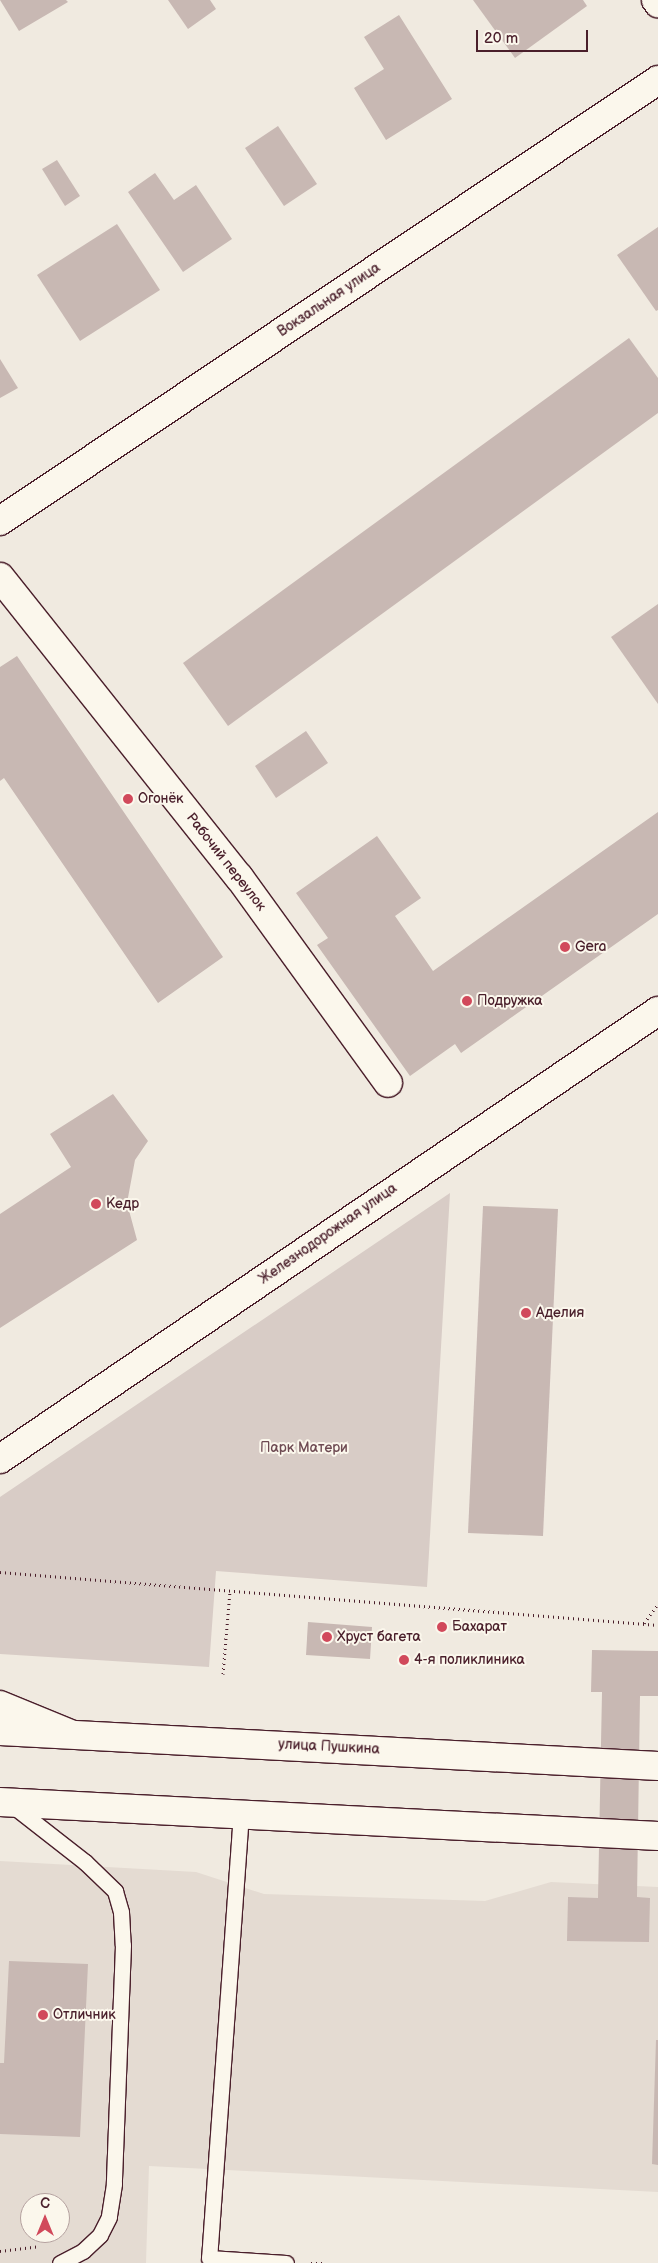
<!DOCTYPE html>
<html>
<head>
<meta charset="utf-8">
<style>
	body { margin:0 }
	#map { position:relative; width:658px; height:2263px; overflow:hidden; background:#f0eae0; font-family:"Balsamiq Sans",sans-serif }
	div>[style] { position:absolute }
	.built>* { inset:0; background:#e4dbd2 }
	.green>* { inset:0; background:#d8ccc6 }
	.building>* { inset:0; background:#c8b8b3 }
	.path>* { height:3px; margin-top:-1.5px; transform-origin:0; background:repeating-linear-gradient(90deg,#4a1f2b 0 1px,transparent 0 5px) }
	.roads { filter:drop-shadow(1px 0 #4a1f2b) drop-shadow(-1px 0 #4a1f2b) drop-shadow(0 1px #4a1f2b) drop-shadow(0 -1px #4a1f2b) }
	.service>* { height:15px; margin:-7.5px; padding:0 7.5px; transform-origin:7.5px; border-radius:7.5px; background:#fbf7ec }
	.minor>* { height:28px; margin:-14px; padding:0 14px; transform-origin:14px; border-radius:14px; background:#fbf7ec }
	.secondary>* { height:28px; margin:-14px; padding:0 14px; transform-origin:14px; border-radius:14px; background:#fbf7ec }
	.primary>* { height:28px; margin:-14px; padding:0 14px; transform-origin:14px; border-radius:14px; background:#fbf7ec }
	.dots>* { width:14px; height:14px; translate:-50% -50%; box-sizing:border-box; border:2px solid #fbf7ec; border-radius:50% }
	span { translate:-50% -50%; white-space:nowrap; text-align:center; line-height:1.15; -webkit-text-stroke:4px #fbf7ec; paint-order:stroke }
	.street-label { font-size:14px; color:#4a1f2b }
	.poi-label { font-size:14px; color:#4a1f2b }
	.left { translate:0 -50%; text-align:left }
	.park-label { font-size:14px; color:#6e4a52 }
	.north { position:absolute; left:20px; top:2193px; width:50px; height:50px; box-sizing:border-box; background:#fbf7ec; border:1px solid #b4a19f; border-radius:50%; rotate:0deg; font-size:14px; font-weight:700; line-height:20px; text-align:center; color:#4a1f2b }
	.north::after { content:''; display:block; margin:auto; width:18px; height:22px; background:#d1495b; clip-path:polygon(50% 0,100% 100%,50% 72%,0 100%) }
	.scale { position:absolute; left:476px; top:30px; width:112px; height:22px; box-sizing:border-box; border:2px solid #4a1f2b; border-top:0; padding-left:6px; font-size:15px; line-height:18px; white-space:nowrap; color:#4a1f2b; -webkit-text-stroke:4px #fbf7ec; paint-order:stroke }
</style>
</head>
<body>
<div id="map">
	<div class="built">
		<i style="clip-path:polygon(evenodd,0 1861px,196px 1872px,264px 1894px,485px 1901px,551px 1882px,658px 1887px,658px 2192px,149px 2166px,146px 2263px,0 2263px,0 1861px,30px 2203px,60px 2203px,60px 2233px,30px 2233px,30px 2203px)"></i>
	</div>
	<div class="green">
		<i style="clip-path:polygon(450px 1193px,427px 1587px,216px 1571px,209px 1667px,0 1654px,0 1497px)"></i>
	</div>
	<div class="building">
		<i style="clip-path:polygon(0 0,66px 0,68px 2px,19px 31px)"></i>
		<i style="clip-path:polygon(168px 0,210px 0,216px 9px,188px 29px)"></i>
		<i style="clip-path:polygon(473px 0,583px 0,587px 6px,515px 58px)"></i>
		<i style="clip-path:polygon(399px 15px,452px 99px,386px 140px,354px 88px,384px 69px,364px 37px)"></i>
		<i style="clip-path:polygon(278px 126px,317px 184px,284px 206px,245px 148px)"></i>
		<i style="clip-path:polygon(57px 160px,80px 196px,65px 206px,42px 169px)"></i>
		<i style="clip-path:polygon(155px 173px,174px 200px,196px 185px,232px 239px,183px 272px,128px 192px)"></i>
		<i style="clip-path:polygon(117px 224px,160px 290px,80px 341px,37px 275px)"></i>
		<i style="clip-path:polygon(658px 227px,658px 310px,656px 311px,617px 255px)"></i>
		<i style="clip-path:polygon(629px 338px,658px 378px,658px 413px,228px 726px,183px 663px)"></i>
		<i style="clip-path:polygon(0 359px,18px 388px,0 398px)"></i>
		<i style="clip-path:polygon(658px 604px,658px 704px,611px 637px)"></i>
		<i style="clip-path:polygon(17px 656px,223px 957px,158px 1003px,4px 778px,0 781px,0 667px)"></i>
		<i style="clip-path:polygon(306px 731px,328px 763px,276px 798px,255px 766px)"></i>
		<i style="clip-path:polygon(658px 812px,658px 914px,461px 1053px,455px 1044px,410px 1076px,317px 945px,328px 938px,296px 893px,377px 836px,421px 898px,395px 916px,433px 971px)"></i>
		<i style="clip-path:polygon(113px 1094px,148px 1141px,135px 1160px,127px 1203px,137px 1240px,0 1328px,0 1214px,71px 1167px,50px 1134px)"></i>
		<i style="clip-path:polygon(483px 1206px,558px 1209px,543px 1536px,468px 1533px)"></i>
		<i style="clip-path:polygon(308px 1622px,372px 1627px,370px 1659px,306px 1655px)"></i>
		<i style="clip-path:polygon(592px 1650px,658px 1651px,658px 1696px,640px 1696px,637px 1897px,650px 1898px,649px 1942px,567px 1941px,568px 1897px,598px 1898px,602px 1692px,591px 1692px)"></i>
		<i style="clip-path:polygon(9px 1961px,88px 1964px,80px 2137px,0 2134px,0 2063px,4px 2063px)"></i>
		<i style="clip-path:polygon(656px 2040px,658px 2040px,658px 2165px,652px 2164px)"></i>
	</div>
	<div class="path">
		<i style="left:0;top:1572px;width:660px;rotate:4.61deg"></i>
		<i style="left:644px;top:1623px;width:24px;rotate:-54deg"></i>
		<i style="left:223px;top:1674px;width:84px;rotate:-85.2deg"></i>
		<i style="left:0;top:2251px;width:39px;rotate:-7deg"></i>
		<i style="left:311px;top:2263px;width:11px"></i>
	</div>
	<div class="roads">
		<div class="service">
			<i style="left:12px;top:1805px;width:93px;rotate:38deg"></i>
			<i style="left:85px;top:1862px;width:42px;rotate:44deg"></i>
			<i style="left:115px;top:1891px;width:22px;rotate:74deg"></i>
			<i style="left:121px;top:1912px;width:33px;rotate:87deg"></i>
			<i style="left:123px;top:1945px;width:239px;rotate:92.2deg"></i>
			<i style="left:114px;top:2184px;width:33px;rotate:99deg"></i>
			<i style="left:109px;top:2217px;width:20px;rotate:117deg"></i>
			<i style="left:100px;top:2235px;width:23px;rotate:137deg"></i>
			<i style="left:83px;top:2251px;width:26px;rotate:152deg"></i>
			<i style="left:241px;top:1813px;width:446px;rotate:94.1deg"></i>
			<i style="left:209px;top:2258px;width:77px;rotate:3.7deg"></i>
		</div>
		<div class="minor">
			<i style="left:656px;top:0;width:4px;rotate:56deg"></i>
			<i style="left:0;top:577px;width:384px;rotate:51.5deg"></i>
			<i style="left:239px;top:877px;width:254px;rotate:54.1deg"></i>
		</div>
		<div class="secondary">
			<i style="left:0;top:521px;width:792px;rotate:-33.83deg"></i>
			<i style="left:0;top:1459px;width:796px;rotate:-34.25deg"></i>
			<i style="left:0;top:1705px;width:74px;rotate:22.4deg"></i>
		</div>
		<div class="primary">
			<i style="left:0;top:1731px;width:659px;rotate:3.04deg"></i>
			<i style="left:0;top:1802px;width:659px;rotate:2.96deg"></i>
		</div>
	</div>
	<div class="dots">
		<i style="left:128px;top:799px;background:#d1495b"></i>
		<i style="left:565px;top:947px;background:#d1495b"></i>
		<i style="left:467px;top:1001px;background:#d1495b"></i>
		<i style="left:96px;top:1204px;background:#d1495b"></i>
		<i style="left:526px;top:1313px;background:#d1495b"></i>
		<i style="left:442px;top:1627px;background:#d1495b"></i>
		<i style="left:327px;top:1637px;background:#d1495b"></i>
		<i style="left:404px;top:1660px;background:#d1495b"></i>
		<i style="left:43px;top:2015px;background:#d1495b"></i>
	</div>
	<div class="street-label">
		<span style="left:329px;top:300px;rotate:-34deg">Вокзальная улица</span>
		<span style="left:226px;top:862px;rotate:52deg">Рабочий переулок</span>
		<span style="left:328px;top:1234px;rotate:-35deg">Железнодорожная улица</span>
		<span style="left:329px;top:1747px;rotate:3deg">улица Пушкина</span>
	</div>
	<div class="poi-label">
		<span class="left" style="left:138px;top:799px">Огонёк</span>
		<span class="left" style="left:575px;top:947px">Gera</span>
		<span class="left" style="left:477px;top:1001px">Подружка</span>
		<span class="left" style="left:106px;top:1204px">Кедр</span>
		<span class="left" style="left:536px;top:1313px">Аделия</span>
		<span class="left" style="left:452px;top:1627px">Бахарат</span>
		<span class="left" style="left:337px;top:1637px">Хруст багета</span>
		<span class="left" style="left:414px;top:1660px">4-я поликлиника</span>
		<span class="left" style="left:53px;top:2015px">Отличник</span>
	</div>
	<div class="park-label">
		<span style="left:304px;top:1448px">Парк Матери</span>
	</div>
	<div class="north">С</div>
	<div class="scale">20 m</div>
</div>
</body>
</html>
